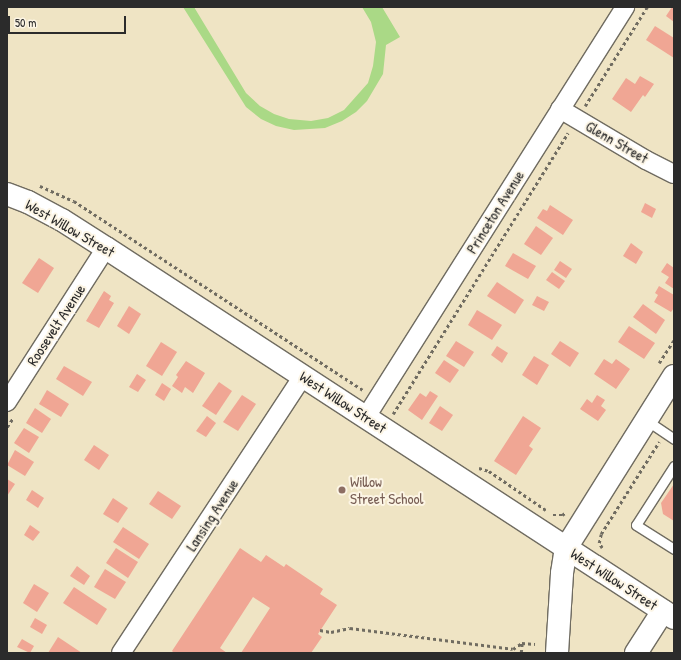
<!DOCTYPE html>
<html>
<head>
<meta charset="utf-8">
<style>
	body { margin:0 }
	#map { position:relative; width:681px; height:660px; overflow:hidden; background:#efe4c4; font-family:"Patrick Hand",sans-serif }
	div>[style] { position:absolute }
	.green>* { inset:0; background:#aad986 }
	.building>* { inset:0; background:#f0a694 }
	.path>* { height:2.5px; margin-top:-1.25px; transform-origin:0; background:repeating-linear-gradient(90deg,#706c61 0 3px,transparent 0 6px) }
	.roads { filter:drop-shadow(1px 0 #706c61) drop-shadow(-1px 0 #706c61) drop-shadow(0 1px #706c61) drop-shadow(0 -1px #706c61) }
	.service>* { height:9px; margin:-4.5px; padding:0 4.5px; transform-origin:4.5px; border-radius:4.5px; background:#fff }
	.minor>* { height:18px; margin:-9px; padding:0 9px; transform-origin:9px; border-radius:9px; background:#fff }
	.tertiary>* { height:22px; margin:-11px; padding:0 11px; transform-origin:11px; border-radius:11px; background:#fff }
	.dots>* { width:11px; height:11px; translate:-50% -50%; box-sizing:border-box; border:2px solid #fcf5e5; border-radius:50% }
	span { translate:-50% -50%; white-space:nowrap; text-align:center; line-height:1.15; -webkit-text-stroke:4px #fcf5e5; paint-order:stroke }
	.street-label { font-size:15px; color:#2b2b2b }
	.education-label { font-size:15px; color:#785e54 }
	.left { translate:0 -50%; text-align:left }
	.frame { position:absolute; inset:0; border:8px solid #2b2b2b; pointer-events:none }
	.scale { position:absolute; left:8px; top:16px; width:118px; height:18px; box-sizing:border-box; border:2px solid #2b2b2b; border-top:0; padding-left:5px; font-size:12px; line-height:14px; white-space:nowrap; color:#2b2b2b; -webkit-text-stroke:3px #fcf5e5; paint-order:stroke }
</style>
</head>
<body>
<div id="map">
	<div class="green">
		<i style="clip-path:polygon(183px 7px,194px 7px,246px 93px,260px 106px,274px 114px,289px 119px,311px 121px,328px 118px,344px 110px,368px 83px,373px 66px,376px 42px,371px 22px,362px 7px,382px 7px,400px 37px,386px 45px,383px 74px,367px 101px,356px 112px,342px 121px,325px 128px,294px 130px,276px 126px,261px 119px,246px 107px)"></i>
	</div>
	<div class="building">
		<i style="clip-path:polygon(672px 7px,674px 7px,674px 22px,666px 16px)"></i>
		<i style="clip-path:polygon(655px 26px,674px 38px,674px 58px,646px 40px)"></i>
		<i style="clip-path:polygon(640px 76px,654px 84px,645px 97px,643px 95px,631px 112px,612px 99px,626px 78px,635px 84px)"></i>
		<i style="clip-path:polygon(645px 203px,656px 209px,652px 218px,641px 212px)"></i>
		<i style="clip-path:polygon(550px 205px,573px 220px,563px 235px,537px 218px,543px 209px,547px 211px)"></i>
		<i style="clip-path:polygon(536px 226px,553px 238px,541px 255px,524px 244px)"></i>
		<i style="clip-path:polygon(631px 243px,643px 252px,636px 264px,623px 256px)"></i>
		<i style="clip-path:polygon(513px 253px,536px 266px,528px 279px,505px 266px)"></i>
		<i style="clip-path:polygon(39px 258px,54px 268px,38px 293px,22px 283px)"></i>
		<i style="clip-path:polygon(560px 261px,572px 269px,566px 278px,554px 270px)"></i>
		<i style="clip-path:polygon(667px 263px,674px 268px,674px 289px,665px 283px,669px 277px,661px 272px)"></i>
		<i style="clip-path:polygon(552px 272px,565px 281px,559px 289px,546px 280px)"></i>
		<i style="clip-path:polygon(497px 282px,524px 300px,515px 314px,487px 296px)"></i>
		<i style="clip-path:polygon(659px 286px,674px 295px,674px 308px,671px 312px,654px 302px,658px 295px,655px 293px)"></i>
		<i style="clip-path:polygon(104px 291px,111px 296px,109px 300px,114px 303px,99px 328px,86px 321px)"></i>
		<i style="clip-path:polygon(537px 296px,549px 302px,544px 311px,532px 305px)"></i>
		<i style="clip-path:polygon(643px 304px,665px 320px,656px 334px,633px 317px)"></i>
		<i style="clip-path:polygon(129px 306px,141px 314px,129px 334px,117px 326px)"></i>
		<i style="clip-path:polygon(477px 310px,502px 325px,492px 340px,468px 325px)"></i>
		<i style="clip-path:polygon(629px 326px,655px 343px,644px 359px,618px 342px)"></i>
		<i style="clip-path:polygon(456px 341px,474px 352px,464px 367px,446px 356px)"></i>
		<i style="clip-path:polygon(560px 341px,579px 353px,570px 367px,551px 354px)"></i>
		<i style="clip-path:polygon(161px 342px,177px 352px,162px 376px,146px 366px)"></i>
		<i style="clip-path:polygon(497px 346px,508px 353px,502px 363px,491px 355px)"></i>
		<i style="clip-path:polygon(534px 356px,549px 365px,537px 385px,522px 375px)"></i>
		<i style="clip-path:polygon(604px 359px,612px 364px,616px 359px,630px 369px,616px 389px,594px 374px)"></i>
		<i style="clip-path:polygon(444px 360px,459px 370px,450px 383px,435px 373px)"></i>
		<i style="clip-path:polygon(186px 361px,205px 373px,193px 393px,185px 387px,182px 393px,172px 386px,178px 377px,176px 375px)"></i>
		<i style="clip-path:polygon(64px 366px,92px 382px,83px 396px,56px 379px)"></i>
		<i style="clip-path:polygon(137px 374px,146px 380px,138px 392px,129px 387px)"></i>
		<i style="clip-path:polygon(219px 382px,232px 391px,216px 415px,202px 406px)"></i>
		<i style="clip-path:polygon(162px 383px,171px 389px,164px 401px,155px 395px)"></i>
		<i style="clip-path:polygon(47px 390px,69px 404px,61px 417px,39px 404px)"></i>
		<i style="clip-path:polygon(430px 391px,438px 396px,422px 420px,408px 410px,420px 393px,426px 397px)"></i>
		<i style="clip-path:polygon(242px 395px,256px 404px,238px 431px,223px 422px)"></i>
		<i style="clip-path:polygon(597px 395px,605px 400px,601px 406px,606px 410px,598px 421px,580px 409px,587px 399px,592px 403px)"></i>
		<i style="clip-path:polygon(440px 406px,453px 415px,442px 431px,429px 423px)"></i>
		<i style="clip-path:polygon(35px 408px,51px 419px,42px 433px,26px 423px)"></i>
		<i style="clip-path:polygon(207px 416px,216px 423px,206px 437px,196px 431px)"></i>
		<i style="clip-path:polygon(523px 416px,541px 428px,529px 446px,533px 449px,516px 475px,494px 461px)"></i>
		<i style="clip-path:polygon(24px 428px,39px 437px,29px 453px,14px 443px)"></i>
		<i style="clip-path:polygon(94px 445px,109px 455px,99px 470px,84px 460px)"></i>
		<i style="clip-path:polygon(15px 450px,34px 462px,25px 476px,7px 465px)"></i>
		<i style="clip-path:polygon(7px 479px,15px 484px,7px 496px)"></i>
		<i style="clip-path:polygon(674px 484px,674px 521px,663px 514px,661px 503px)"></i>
		<i style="clip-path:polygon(32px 490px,44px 498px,38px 508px,26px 500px)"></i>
		<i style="clip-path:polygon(158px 491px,181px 506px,172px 519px,149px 504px)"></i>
		<i style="clip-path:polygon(113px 498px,128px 508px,118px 523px,103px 514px)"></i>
		<i style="clip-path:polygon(30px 525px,40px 532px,33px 541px,24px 535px)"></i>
		<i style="clip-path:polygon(123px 527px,149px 544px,139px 559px,113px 542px)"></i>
		<i style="clip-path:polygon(116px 548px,138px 562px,128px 578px,106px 563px)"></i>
		<i style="clip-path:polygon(240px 548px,261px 562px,266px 555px,284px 567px,286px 564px,323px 589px,320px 594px,337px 605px,318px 634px,322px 637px,311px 653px,241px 653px,270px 608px,253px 597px,220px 648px,227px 653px,174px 653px,172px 651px)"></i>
		<i style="clip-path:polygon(77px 566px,90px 576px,84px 585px,70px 576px)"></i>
		<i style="clip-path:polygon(105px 569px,126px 582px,115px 599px,94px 587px)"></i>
		<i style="clip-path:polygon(34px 584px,49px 593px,37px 612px,23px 603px)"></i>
		<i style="clip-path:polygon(74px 587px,107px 609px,97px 625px,63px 603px)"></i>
		<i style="clip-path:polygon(35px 618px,47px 625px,42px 634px,30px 627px)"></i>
		<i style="clip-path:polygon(58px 637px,82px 653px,48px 653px)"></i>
		<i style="clip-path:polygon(22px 639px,34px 646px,30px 653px,17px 647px)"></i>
	</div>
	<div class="path">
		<i style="left:585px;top:106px;width:117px;rotate:-57.9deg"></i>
		<i style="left:40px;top:186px;width:37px;rotate:24deg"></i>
		<i style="left:74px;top:201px;width:345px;rotate:33.2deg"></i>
		<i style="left:659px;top:363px;width:27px;rotate:-57deg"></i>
		<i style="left:393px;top:414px;width:331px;rotate:-58.1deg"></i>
		<i style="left:7px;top:427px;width:11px;rotate:-56deg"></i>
		<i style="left:479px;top:468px;width:10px;rotate:17deg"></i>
		<i style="left:489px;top:471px;width:69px;rotate:34.4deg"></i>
		<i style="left:553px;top:515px;width:9px"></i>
		<i style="left:562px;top:515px;width:4px;rotate:-34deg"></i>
		<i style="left:602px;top:548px;width:6px;rotate:-121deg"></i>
		<i style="left:599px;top:543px;width:9px;rotate:-77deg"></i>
		<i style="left:601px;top:534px;width:109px;rotate:-57.8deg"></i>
		<i style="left:320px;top:630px;width:11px;rotate:10deg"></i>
		<i style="left:331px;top:632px;width:19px;rotate:-12deg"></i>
		<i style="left:350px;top:628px;width:164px;rotate:7.3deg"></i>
		<i style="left:513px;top:649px;width:11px;rotate:-34deg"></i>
		<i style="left:522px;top:643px;width:13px;rotate:4deg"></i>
		<i style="left:521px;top:653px;width:10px;rotate:-84deg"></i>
	</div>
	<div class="roads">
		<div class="service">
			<i style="left:646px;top:420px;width:34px;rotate:34deg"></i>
			<i style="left:674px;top:466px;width:70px;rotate:122.8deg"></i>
			<i style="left:636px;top:525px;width:45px;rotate:32.3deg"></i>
		</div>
		<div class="minor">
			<i style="left:560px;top:109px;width:100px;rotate:30.7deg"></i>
			<i style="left:646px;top:160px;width:31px;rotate:27deg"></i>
			<i style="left:7px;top:402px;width:183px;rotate:-57.3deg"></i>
			<i style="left:366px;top:417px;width:485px;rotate:-57.7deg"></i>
			<i style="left:121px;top:653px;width:331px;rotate:-56.7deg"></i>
		</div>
		<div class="tertiary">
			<i style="left:7px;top:194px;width:22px;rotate:21deg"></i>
			<i style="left:28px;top:202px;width:38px;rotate:28deg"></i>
			<i style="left:62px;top:220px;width:52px;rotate:32.5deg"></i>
			<i style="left:106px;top:248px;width:678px;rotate:33.08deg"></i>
			<i style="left:557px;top:653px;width:80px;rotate:-86.4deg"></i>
			<i style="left:562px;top:573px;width:25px;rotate:-81deg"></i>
			<i style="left:566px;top:548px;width:203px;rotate:-57.9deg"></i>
			<i style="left:636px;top:653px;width:50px;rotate:-57.3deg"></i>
		</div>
	</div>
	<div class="dots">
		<i style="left:342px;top:490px;background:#8d6e63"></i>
	</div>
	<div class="street-label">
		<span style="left:617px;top:142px;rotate:30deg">Glenn Street</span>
		<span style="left:495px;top:212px;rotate:-58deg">Princeton Avenue</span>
		<span style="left:70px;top:228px;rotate:30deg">West Willow Street</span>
		<span style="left:56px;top:325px;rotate:-57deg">Roosevelt Avenue</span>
		<span style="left:343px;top:402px;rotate:33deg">West Willow Street</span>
		<span style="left:212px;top:515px;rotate:-57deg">Lansing Avenue</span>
		<span style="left:614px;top:579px;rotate:33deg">West Willow Street</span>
	</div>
	<div class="education-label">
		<span class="left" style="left:350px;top:490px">Willow<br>Street School</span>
	</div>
	<div class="frame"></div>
	<div class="scale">50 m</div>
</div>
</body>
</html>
